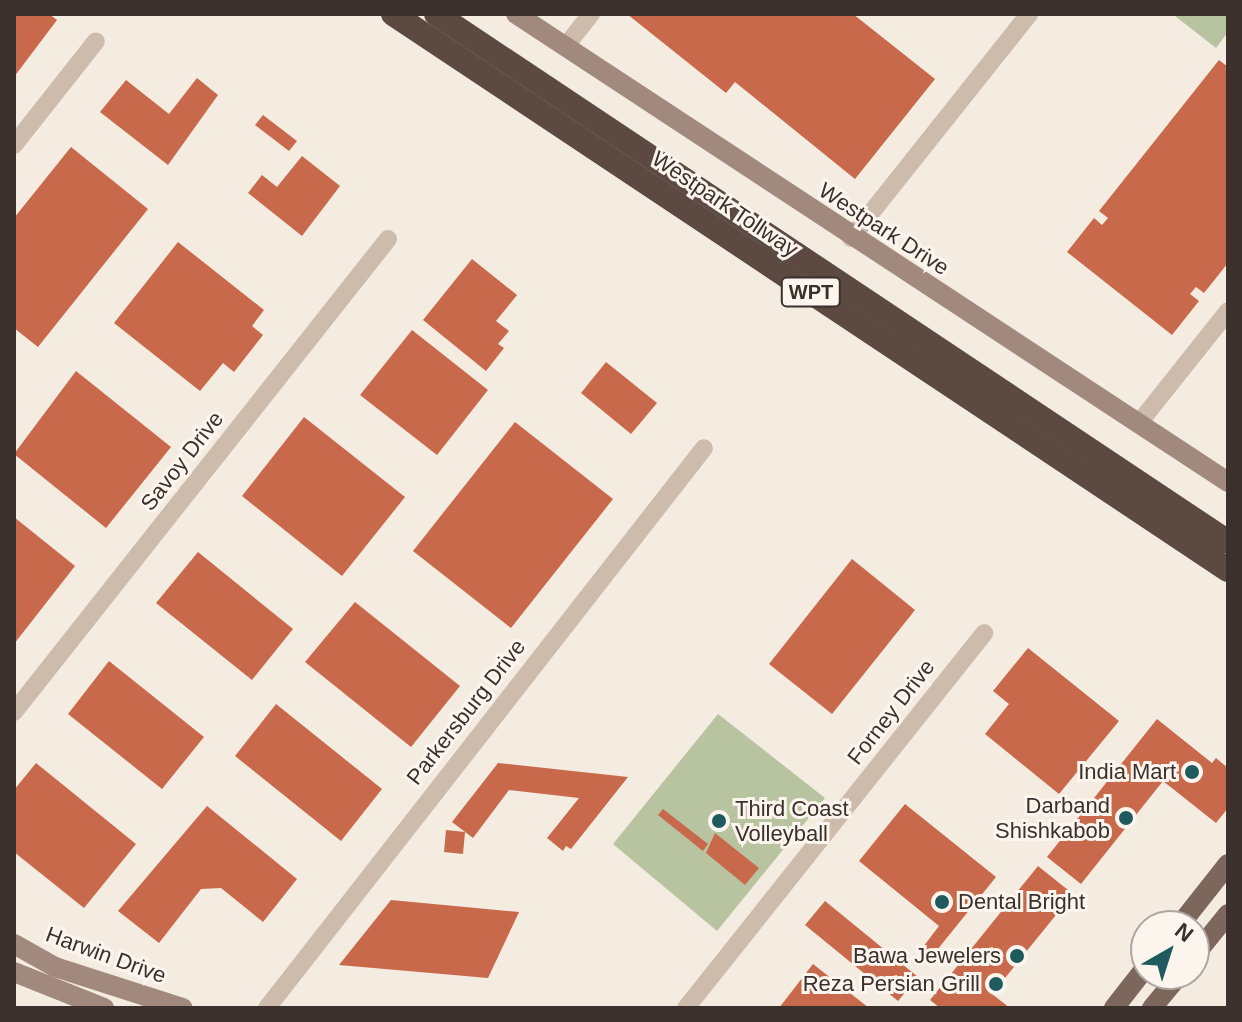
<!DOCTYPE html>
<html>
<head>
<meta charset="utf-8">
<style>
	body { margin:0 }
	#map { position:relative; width:1242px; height:1022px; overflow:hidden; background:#f4ebe1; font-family:Helvetica,sans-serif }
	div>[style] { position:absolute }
	.green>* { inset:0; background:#b8c4a0 }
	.building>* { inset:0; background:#c8694b }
	.street>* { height:18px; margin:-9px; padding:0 9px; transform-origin:9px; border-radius:9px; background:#cdbbac }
	.secondary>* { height:20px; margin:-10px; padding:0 10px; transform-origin:10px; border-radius:10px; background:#a18a7d }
	.primary>* { height:20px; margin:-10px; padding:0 10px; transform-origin:10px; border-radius:10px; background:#7d675c }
	.highway>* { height:24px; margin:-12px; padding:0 12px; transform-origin:12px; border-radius:12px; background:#5c4a42 }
	.dots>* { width:22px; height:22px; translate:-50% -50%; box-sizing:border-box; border:4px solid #fbf5ee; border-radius:50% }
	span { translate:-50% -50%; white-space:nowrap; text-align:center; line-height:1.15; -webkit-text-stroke:6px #fbf5ee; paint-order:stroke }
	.shield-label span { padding:2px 6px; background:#fbf5ee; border:2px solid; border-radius:6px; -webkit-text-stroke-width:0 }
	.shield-label { font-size:20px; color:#3b302b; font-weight:700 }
	.street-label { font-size:22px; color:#3b302b }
	.poi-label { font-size:22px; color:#3b302b }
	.right { translate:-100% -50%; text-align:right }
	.left { translate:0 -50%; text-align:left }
	.frame { position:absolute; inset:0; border:16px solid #3b302b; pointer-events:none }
	.north { position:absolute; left:1130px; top:910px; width:80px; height:80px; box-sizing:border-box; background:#fbf5ee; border:2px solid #aea6a0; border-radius:50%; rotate:39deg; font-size:22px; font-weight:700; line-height:32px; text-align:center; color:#3b302b }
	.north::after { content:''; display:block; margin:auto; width:28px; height:36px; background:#1f5a5e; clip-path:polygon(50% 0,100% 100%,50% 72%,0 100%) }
</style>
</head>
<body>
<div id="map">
	<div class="green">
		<i style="clip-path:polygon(1228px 14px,1228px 32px,1216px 48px,1175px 16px)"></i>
		<i style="clip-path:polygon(718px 714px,825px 798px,717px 931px,613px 844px)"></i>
	</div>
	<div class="building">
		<i style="clip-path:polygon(14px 14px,49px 14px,57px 20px,14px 77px)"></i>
		<i style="clip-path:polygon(627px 14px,853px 14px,935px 79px,855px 179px,735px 82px,726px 93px)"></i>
		<i style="clip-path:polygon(1219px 60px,1228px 67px,1228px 263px,1204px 293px,1196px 287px,1190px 294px,1199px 301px,1172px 335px,1067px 252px,1094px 218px,1102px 225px,1108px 218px,1099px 211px)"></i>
		<i style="clip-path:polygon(197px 78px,218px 95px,168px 165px,100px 112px,126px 80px,169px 114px)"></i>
		<i style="clip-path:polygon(263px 115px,297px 141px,289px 151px,255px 125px)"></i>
		<i style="clip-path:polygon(71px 147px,148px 209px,38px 347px,14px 328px,14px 218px)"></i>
		<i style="clip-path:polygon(302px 156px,340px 186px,302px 236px,248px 193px,262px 175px,277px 187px)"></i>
		<i style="clip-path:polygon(178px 242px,264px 310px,252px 326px,263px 335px,234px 372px,223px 363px,200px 391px,114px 323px)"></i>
		<i style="clip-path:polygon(472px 259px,517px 295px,496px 321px,509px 331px,498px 344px,504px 348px,486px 371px,423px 320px)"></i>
		<i style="clip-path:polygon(412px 330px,488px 390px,437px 455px,360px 395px)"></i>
		<i style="clip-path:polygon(606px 362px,657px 403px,631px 434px,581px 393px)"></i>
		<i style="clip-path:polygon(76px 371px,171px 447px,106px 528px,14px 454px)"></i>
		<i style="clip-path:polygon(304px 417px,405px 497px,342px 576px,242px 496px)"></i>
		<i style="clip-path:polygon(515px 422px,613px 499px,511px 628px,413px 551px)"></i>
		<i style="clip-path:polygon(14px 517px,75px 566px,14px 644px)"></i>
		<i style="clip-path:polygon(198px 552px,293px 629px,252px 680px,156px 603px)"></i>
		<i style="clip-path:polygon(852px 559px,915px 610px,832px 714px,769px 664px)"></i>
		<i style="clip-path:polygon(355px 602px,460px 686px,411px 747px,305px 662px)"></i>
		<i style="clip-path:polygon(1028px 648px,1119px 721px,1059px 794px,985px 734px,1009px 704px,993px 691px)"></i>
		<i style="clip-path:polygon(109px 661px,204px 737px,162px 789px,68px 714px)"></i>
		<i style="clip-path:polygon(276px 704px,382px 789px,341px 841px,235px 756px)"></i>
		<i style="clip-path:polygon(1157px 719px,1212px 763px,1216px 758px,1228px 768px,1228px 808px,1216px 823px,1163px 781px,1081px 884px,1047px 857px)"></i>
		<i style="clip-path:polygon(36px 763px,136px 844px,84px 908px,14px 852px,14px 790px)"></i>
		<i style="clip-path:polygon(498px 763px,628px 777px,571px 849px,566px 846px,563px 851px,547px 838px,579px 798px,509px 790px,473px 838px,452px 822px)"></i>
		<i style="clip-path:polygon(905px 804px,996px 877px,933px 955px,923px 947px,939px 926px,859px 861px)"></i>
		<i style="clip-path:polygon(207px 806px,297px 879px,263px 922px,221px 888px,201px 889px,159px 943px,118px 911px)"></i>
		<i style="clip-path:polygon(663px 809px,708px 844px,703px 851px,658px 815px)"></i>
		<i style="clip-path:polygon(446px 830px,465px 832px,463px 854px,444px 852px)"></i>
		<i style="clip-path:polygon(715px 833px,759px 868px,745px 885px,706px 853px)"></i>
		<i style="clip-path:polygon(1038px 866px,1073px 894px,992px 994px,1010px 1008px,940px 1008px,930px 1000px)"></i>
		<i style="clip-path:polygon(391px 900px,519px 912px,488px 978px,339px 965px)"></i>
		<i style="clip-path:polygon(825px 901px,918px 977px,898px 1001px,805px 925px)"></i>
		<i style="clip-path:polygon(813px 964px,869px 1008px,779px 1008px)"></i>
	</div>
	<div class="street">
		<i style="left:565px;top:47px;width:42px;rotate:-51.8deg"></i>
		<i style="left:14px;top:145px;width:132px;rotate:-51.7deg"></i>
		<i style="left:851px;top:238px;width:286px;rotate:-51.5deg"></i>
		<i style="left:1139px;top:423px;width:143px;rotate:-51.5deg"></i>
		<i style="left:14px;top:712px;width:603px;rotate:-51.67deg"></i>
		<i style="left:267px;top:1008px;width:710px;rotate:-52.03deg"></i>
		<i style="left:686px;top:1008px;width:479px;rotate:-51.5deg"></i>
	</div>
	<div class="secondary">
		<i style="left:516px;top:14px;width:852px;rotate:33.32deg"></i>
		<i style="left:14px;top:944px;width:47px;rotate:29.3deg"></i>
		<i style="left:55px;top:967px;width:134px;rotate:17.8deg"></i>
		<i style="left:14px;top:972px;width:97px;rotate:21.8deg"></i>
	</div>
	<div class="primary">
		<i style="left:1179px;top:926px;width:79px;rotate:-51.7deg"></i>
		<i style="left:1194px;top:956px;width:54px;rotate:-51deg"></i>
		<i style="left:1114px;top:1008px;width:52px;rotate:-52deg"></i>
		<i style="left:1152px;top:1008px;width:44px;rotate:-50.5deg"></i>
	</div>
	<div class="highway">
		<i style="left:393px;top:14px;width:1003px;rotate:33.66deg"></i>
		<i style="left:436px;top:14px;width:952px;rotate:33.69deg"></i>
	</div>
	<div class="dots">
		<i style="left:1192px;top:772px;background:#1f5a5e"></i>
		<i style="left:1126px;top:818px;background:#1f5a5e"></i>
		<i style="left:719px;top:821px;background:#1f5a5e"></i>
		<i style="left:942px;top:902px;background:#1f5a5e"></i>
		<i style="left:1017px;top:956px;background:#1f5a5e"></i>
		<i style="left:996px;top:984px;background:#1f5a5e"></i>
	</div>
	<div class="shield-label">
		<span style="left:811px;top:292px">WPT</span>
	</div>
	<div class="street-label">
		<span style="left:725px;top:204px;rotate:34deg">Westpark Tollway</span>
		<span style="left:884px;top:229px;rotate:33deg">Westpark Drive</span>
		<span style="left:182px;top:461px;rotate:-52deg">Savoy Drive</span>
		<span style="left:466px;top:712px;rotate:-52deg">Parkersburg Drive</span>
		<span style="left:891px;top:712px;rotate:-52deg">Forney Drive</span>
		<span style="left:106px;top:955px;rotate:20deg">Harwin Drive</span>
	</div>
	<div class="poi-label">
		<span class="right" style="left:1176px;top:772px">India Mart</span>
		<span class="right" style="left:1110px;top:818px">Darband<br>Shishkabob</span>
		<span class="left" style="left:735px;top:821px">Third Coast<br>Volleyball</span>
		<span class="left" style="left:958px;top:902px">Dental Bright</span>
		<span class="right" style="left:1001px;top:956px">Bawa Jewelers</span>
		<span class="right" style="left:980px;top:984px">Reza Persian Grill</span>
	</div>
	<div class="frame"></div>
	<div class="north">N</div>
</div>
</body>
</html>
